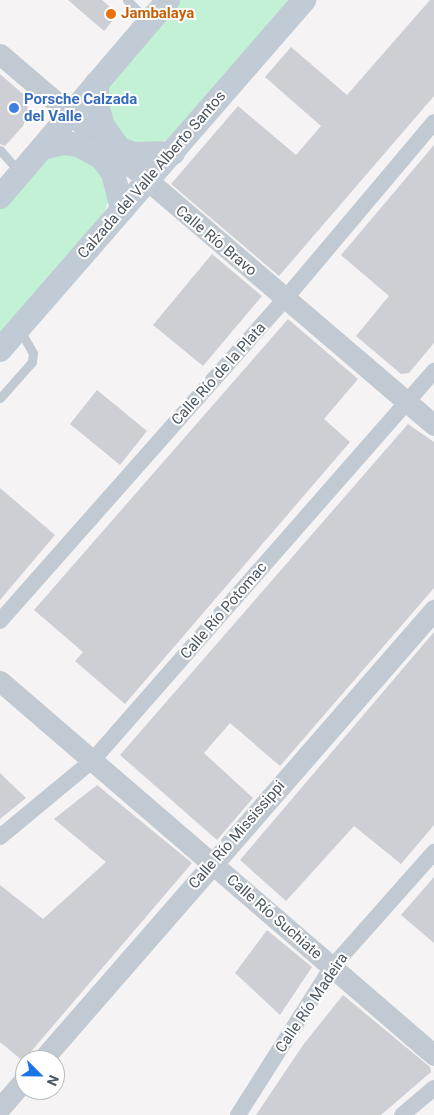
<!DOCTYPE html>
<html>
<head>
<meta charset="utf-8">
<style>
	body { margin:0 }
	#map { position:relative; width:434px; height:1115px; overflow:hidden; background:#f5f3f3; font-family:Roboto,sans-serif }
	div>[style] { position:absolute }
	.green>* { inset:0; background:#c3f1d5 }
	.building>* { inset:0; background:#cdcfd5 }
	.service>* { height:9px; margin:-4.5px; padding:0 4.5px; transform-origin:4.5px; border-radius:4.5px; background:#c1cad2 }
	.minor>* { height:16px; margin:-8px; padding:0 8px; transform-origin:8px; border-radius:8px; background:#c1cad2 }
	.tertiary>* { height:21px; margin:-10.5px; padding:0 10.5px; transform-origin:10.5px; border-radius:10.5px; background:#c1cad2 }
	.secondary>* { height:24px; margin:-12px; padding:0 12px; transform-origin:12px; border-radius:12px; background:#c1cbd6 }
	.dots>* { width:14px; height:14px; translate:-50% -50%; box-sizing:border-box; border:2px solid #fff; border-radius:50% }
	span { translate:-50% -50%; white-space:nowrap; text-align:center; line-height:1.15; -webkit-text-stroke:4px #fff; paint-order:stroke }
	.food-label { font-size:15px; color:#c56008; font-weight:700 }
	.left { translate:0 -50%; text-align:left }
	.shop-label { font-size:15px; color:#366cbe; font-weight:700 }
	.street-label { font-size:15px; color:#4a5661 }
	.north { position:absolute; left:15px; top:1050px; width:50px; height:50px; box-sizing:border-box; background:#fff; border:1px solid #b7bbc0; border-radius:50%; rotate:113deg; font-size:14px; font-weight:700; line-height:20px; text-align:center; color:#4a5661 }
	.north::after { content:''; display:block; margin:auto; width:18px; height:22px; background:#1a73e8; clip-path:polygon(50% 0,100% 100%,50% 72%,0 100%) }
</style>
</head>
<body>
<div id="map">
	<div class="green">
		<i style="clip-path:polygon(175px 0,290px 0,172px 138px,148px 146px,126px 140px,108px 125px,104px 82px)"></i>
		<i style="clip-path:polygon(44px 154px,92px 155px,111px 194px,102px 219px,0 336px,0 205px)"></i>
	</div>
	<div class="building">
		<i style="clip-path:polygon(68px 0,102px 0,118px 14px,104px 31px)"></i>
		<i style="clip-path:polygon(430px 0,434px 0,434px 96px,279px 276px,171px 184px,238px 106px,296px 155px,321px 126px,265px 77px,291px 47px,347px 95px)"></i>
		<i style="clip-path:polygon(0 74px,24px 95px,29px 111px,23px 126px,5px 146px,0 144px)"></i>
		<i style="clip-path:polygon(434px 145px,434px 343px,409px 373px,401px 374px,356px 336px,389px 296px,341px 255px)"></i>
		<i style="clip-path:polygon(212px 254px,262px 296px,203px 366px,153px 325px)"></i>
		<i style="clip-path:polygon(288px 319px,358px 379px,324px 419px,350px 442px,125px 704px,75px 661px,83px 652px,34px 610px)"></i>
		<i style="clip-path:polygon(97px 390px,147px 431px,120px 465px,70px 424px)"></i>
		<i style="clip-path:polygon(408px 424px,434px 442px,434px 588px,280px 766px,230px 723px,204px 753px,253px 798px,217px 840px,120px 755px)"></i>
		<i style="clip-path:polygon(0 488px,55px 535px,0 600px)"></i>
		<i style="clip-path:polygon(434px 632px,434px 825px,401px 864px,354px 826px,286px 901px,240px 860px)"></i>
		<i style="clip-path:polygon(0 773px,26px 798px,0 819px)"></i>
		<i style="clip-path:polygon(97px 785px,192px 863px,23px 1061px,0 1042px,0 885px,43px 919px,106px 862px,54px 819px)"></i>
		<i style="clip-path:polygon(434px 877px,434px 943px,401px 915px)"></i>
		<i style="clip-path:polygon(267px 930px,312px 967px,280px 1015px,235px 973px)"></i>
		<i style="clip-path:polygon(343px 995px,430px 1067px,431px 1072px,381px 1115px,256px 1115px,303px 1045px)"></i>
	</div>
	<div class="service">
		<i style="left:127px;top:0;width:30px;rotate:45deg"></i>
		<i style="left:0;top:150px;width:30px;rotate:49deg"></i>
		<i style="left:0;top:398px;width:48px;rotate:-48.4deg"></i>
		<i style="left:32px;top:362px;width:9px;rotate:-84deg"></i>
		<i style="left:33px;top:353px;width:28px;rotate:-120deg"></i>
	</div>
	<div class="minor">
		<i style="left:0;top:621px;width:430px;rotate:-48.5deg"></i>
		<i style="left:285px;top:299px;width:231px;rotate:-49.9deg"></i>
		<i style="left:0;top:837px;width:119px;rotate:-39.6deg"></i>
		<i style="left:92px;top:761px;width:519px;rotate:-48.75deg"></i>
		<i style="left:238px;top:1115px;width:175px;rotate:-57.6deg"></i>
		<i style="left:332px;top:967px;width:154px;rotate:-48.4deg"></i>
		<i style="left:402px;top:1115px;width:42px;rotate:-40.2deg"></i>
	</div>
	<div class="tertiary">
		<i style="left:0;top:54px;width:571px;rotate:40.53deg"></i>
		<i style="left:0;top:681px;width:573px;rotate:40.75deg"></i>
		<i style="left:42px;top:1060px;width:597px;rotate:-48.94deg"></i>
		<i style="left:0;top:1108px;width:38px;rotate:-49deg"></i>
	</div>
	<div class="secondary">
		<i style="left:97px;top:83px;width:22px;rotate:90deg"></i>
		<i style="left:97px;top:105px;width:22px;rotate:74deg"></i>
		<i style="left:103px;top:126px;width:29px;rotate:54deg"></i>
		<i style="left:120px;top:149px;width:14px;rotate:21deg"></i>
		<i style="left:133px;top:154px;width:40px;rotate:-1.4deg"></i>
		<i style="left:42px;top:148px;width:23px;rotate:-13deg"></i>
		<i style="left:64px;top:143px;width:14px;rotate:8deg"></i>
		<i style="left:78px;top:145px;width:27px;rotate:28deg"></i>
		<i style="left:102px;top:158px;width:19px;rotate:54deg"></i>
		<i style="left:113px;top:173px;width:38px;rotate:76deg"></i>
		<i style="left:0;top:197px;width:259px;rotate:-49.5deg"></i>
		<i style="left:0;top:350px;width:464px;rotate:-49deg"></i>
	</div>
	<div class="dots">
		<i style="left:111px;top:14px;background:#e8710a"></i>
		<i style="left:14px;top:108px;background:#3f7fe0"></i>
	</div>
	<div class="food-label">
		<span class="left" style="left:121px;top:14px">Jambalaya</span>
	</div>
	<div class="shop-label">
		<span class="left" style="left:24px;top:108px">Porsche Calzada<br>del Valle</span>
	</div>
	<div class="street-label">
		<span style="left:152px;top:175px;rotate:-49deg">Calzada del Valle Alberto Santos</span>
		<span style="left:216px;top:241px;rotate:40deg">Calle Río Bravo</span>
		<span style="left:219px;top:374px;rotate:-48deg">Calle Río de la Plata</span>
		<span style="left:224px;top:611px;rotate:-49deg">Calle Río Potomac</span>
		<span style="left:237px;top:835px;rotate:-49deg">Calle Río Mississippi</span>
		<span style="left:274px;top:917px;rotate:41deg">Calle Río Suchiate</span>
		<span style="left:312px;top:1003px;rotate:-56deg">Calle Río Madeira</span>
	</div>
	<div class="north">N</div>
</div>
</body>
</html>
